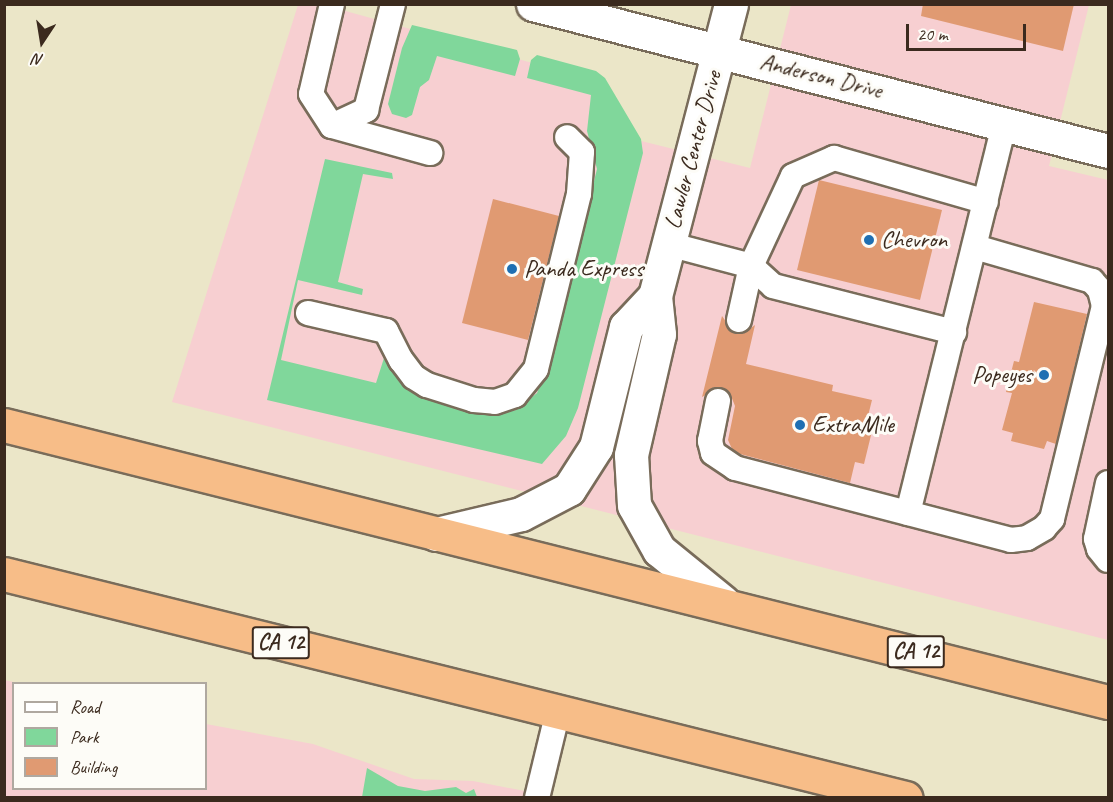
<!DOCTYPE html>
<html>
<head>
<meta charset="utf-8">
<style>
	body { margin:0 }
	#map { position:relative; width:1113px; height:802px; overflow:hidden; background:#ebe6c8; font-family:Caveat,sans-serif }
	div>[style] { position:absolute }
	.built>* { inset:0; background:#f7cfd1 }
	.green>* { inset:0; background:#80d79b }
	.building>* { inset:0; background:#e09a72 }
	.roads { filter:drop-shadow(2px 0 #796c5a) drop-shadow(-2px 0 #796c5a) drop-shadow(0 2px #796c5a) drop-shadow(0 -2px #796c5a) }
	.service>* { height:24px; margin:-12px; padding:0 12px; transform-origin:12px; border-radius:12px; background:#fff }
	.minor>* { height:33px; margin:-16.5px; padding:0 16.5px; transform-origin:16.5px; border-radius:16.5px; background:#fff }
	.trunk>* { height:33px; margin:-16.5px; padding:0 16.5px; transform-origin:16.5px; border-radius:16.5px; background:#f7bd88 }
	.dots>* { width:16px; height:16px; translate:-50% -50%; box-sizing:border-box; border:3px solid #fdfcf7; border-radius:50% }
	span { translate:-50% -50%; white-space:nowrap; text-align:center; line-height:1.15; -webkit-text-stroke:6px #fdfcf7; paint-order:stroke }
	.shield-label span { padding:2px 4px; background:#fdfcf7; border:2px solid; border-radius:4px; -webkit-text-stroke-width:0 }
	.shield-label { font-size:22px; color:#3b2a1e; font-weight:700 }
	.street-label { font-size:24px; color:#3b2a1e }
	.poi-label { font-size:24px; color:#3b2a1e }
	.left { translate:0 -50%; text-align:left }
	.right { translate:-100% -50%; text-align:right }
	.frame { position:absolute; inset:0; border:6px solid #3b2a1e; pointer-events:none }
	.legend { position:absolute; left:12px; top:682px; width:195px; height:108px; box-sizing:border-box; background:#fdfcf7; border:2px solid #afa8a0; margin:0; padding:8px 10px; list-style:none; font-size:18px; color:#3b2a1e }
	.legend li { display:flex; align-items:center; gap:12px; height:30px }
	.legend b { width:30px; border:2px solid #afa8a0 }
	.north { position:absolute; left:12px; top:12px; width:60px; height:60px; -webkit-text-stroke:4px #fdfcf7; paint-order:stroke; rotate:192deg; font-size:16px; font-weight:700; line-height:24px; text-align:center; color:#3b2a1e }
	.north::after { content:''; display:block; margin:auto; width:21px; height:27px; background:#3b2a1e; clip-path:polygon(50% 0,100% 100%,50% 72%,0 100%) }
	.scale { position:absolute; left:906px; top:24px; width:120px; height:27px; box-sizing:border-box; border:3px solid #3b2a1e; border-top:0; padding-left:8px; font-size:18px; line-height:21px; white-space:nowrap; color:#3b2a1e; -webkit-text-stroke:4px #fdfcf7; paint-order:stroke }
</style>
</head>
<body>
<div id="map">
	<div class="built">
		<i style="clip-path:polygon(298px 5px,324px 5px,601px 82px,625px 137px,750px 168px,791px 5px,1089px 5px,1049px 166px,1108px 180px,1108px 640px,172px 402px)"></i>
		<i style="clip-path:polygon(4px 680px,19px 683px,14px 684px,14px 788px,206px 788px,206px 724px,313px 744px,414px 779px,473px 781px,556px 797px,5px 797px)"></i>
	</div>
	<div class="green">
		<i style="clip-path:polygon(412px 25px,517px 50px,520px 59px,515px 76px,437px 56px,429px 80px,420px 87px,412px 115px,406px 118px,392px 114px,388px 104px,402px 48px)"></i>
		<i style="clip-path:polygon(537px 55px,596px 71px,605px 78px,641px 139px,643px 153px,578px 408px,566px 436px,542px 464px,267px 400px,325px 159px,392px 173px,393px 179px,363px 174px,338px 282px,363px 289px,362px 295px,298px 280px,281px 360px,376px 383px,384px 358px,406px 382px,499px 413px,516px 410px,537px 393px,549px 362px,597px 169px,587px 131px,591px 95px,527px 78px,531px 60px)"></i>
		<i style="clip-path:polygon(367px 768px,398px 786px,425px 791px,456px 787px,466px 793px,474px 789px,477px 797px,362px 797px)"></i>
	</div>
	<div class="building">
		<i style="clip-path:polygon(923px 4px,1074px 4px,1063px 51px,921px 16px)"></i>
		<i style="clip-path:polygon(819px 180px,942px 210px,920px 300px,797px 270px)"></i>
		<i style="clip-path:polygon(493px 199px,559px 216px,528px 340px,462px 323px)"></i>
		<i style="clip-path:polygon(1034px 302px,1087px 314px,1056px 444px,1047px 441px,1044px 449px,1011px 441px,1013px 433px,1002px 430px,1012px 393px,1006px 392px,1014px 361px,1019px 362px)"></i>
		<i style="clip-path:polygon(722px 316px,735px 334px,744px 333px,755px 325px,746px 364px,833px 385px,832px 391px,872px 400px,866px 424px,873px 427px,864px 464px,855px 462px,850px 483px,740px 454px,732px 449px,728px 440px,735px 406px,731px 396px,720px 387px,702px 397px)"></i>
	</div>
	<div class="roads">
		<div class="service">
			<i style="left:332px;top:4px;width:92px;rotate:103.1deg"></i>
			<i style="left:311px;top:94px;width:38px;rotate:57deg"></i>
			<i style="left:332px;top:126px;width:102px;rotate:15.4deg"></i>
			<i style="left:332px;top:126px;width:38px;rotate:-25deg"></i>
			<i style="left:366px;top:110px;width:109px;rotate:-75.7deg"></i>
			<i style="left:668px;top:244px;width:86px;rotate:14.8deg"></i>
			<i style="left:751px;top:266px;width:99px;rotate:-65deg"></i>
			<i style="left:793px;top:176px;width:45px;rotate:-23.7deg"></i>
			<i style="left:834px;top:158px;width:158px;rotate:16.1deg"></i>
			<i style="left:751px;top:266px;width:30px;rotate:42deg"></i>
			<i style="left:773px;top:286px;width:187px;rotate:14.3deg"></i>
			<i style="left:308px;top:313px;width:80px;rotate:13deg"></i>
			<i style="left:386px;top:331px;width:33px;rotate:63deg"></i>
			<i style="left:401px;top:360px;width:21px;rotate:53deg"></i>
			<i style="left:414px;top:377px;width:15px;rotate:32deg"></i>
			<i style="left:427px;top:385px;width:49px;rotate:17.7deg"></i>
			<i style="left:474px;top:400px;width:21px;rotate:5deg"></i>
			<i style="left:495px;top:402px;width:21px;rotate:-19deg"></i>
			<i style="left:515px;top:395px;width:33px;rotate:-51deg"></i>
			<i style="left:536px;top:369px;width:180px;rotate:-76.2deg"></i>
			<i style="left:579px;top:194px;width:42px;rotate:-85.9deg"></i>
			<i style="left:582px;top:152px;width:21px;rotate:-135deg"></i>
			<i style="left:739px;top:320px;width:55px;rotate:-77.5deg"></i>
			<i style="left:718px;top:401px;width:41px;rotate:101.3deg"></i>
			<i style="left:710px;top:441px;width:12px;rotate:76deg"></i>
			<i style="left:713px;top:453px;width:27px;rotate:34deg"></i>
			<i style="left:735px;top:468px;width:285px;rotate:14.6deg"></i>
			<i style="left:1011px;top:540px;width:16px;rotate:-7deg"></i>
			<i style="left:1027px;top:538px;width:20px;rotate:-30deg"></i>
			<i style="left:1044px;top:528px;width:12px;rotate:-48deg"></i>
			<i style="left:1052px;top:519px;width:219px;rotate:-76.3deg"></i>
			<i style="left:1104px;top:306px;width:16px;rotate:-104deg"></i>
			<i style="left:1100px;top:290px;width:12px;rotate:-132deg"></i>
			<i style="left:1092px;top:281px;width:122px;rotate:-163.8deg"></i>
			<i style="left:1108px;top:483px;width:57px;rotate:102.1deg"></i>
			<i style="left:1096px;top:539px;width:10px;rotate:73deg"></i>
			<i style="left:1099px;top:549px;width:14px;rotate:51deg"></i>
			<i style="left:908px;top:513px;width:401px;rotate:-76.1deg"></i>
			<i style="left:537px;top:798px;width:89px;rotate:-76.4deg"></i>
		</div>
		<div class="minor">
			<i style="left:533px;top:4px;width:593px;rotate:14.34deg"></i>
			<i style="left:436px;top:534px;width:87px;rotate:-13.2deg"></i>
			<i style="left:521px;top:514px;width:54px;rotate:-27.5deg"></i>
			<i style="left:569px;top:489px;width:50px;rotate:-57.3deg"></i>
			<i style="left:596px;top:447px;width:124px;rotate:-76deg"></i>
			<i style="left:626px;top:327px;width:42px;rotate:-46.9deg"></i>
			<i style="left:723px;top:602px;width:82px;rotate:-140.9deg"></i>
			<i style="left:659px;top:550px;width:51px;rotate:-119.1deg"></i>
			<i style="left:634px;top:505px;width:50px;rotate:-93.4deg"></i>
			<i style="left:631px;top:455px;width:124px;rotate:-77deg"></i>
			<i style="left:659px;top:334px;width:38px;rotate:-96deg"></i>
			<i style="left:655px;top:296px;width:302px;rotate:-75.4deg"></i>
		</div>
		<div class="trunk">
			<i style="left:4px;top:425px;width:1138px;rotate:14.09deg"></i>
			<i style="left:4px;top:574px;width:929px;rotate:13.95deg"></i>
		</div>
	</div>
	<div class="dots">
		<i style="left:869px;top:240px;background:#1f6fb2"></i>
		<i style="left:512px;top:269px;background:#1f6fb2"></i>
		<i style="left:1044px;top:375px;background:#1f6fb2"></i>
		<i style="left:800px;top:425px;background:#1f6fb2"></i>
	</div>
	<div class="shield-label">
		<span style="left:281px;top:643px">CA 12</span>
		<span style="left:916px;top:652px">CA 12</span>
	</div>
	<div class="street-label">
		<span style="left:821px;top:76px;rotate:14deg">Anderson Drive</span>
		<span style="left:693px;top:150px;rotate:-75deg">Lawler Center Drive</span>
	</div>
	<div class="poi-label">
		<span class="left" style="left:881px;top:240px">Chevron</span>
		<span class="left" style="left:524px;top:269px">Panda Express</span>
		<span class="right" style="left:1032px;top:375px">Popeyes</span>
		<span class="left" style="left:812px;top:425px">ExtraMile</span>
	</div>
	<div class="frame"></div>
	<ul class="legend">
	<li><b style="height:8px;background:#fff"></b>Road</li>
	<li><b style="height:16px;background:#80d79b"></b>Park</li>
	<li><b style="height:16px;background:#e09a72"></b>Building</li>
	</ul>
	<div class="north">N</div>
	<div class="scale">20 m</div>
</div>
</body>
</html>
